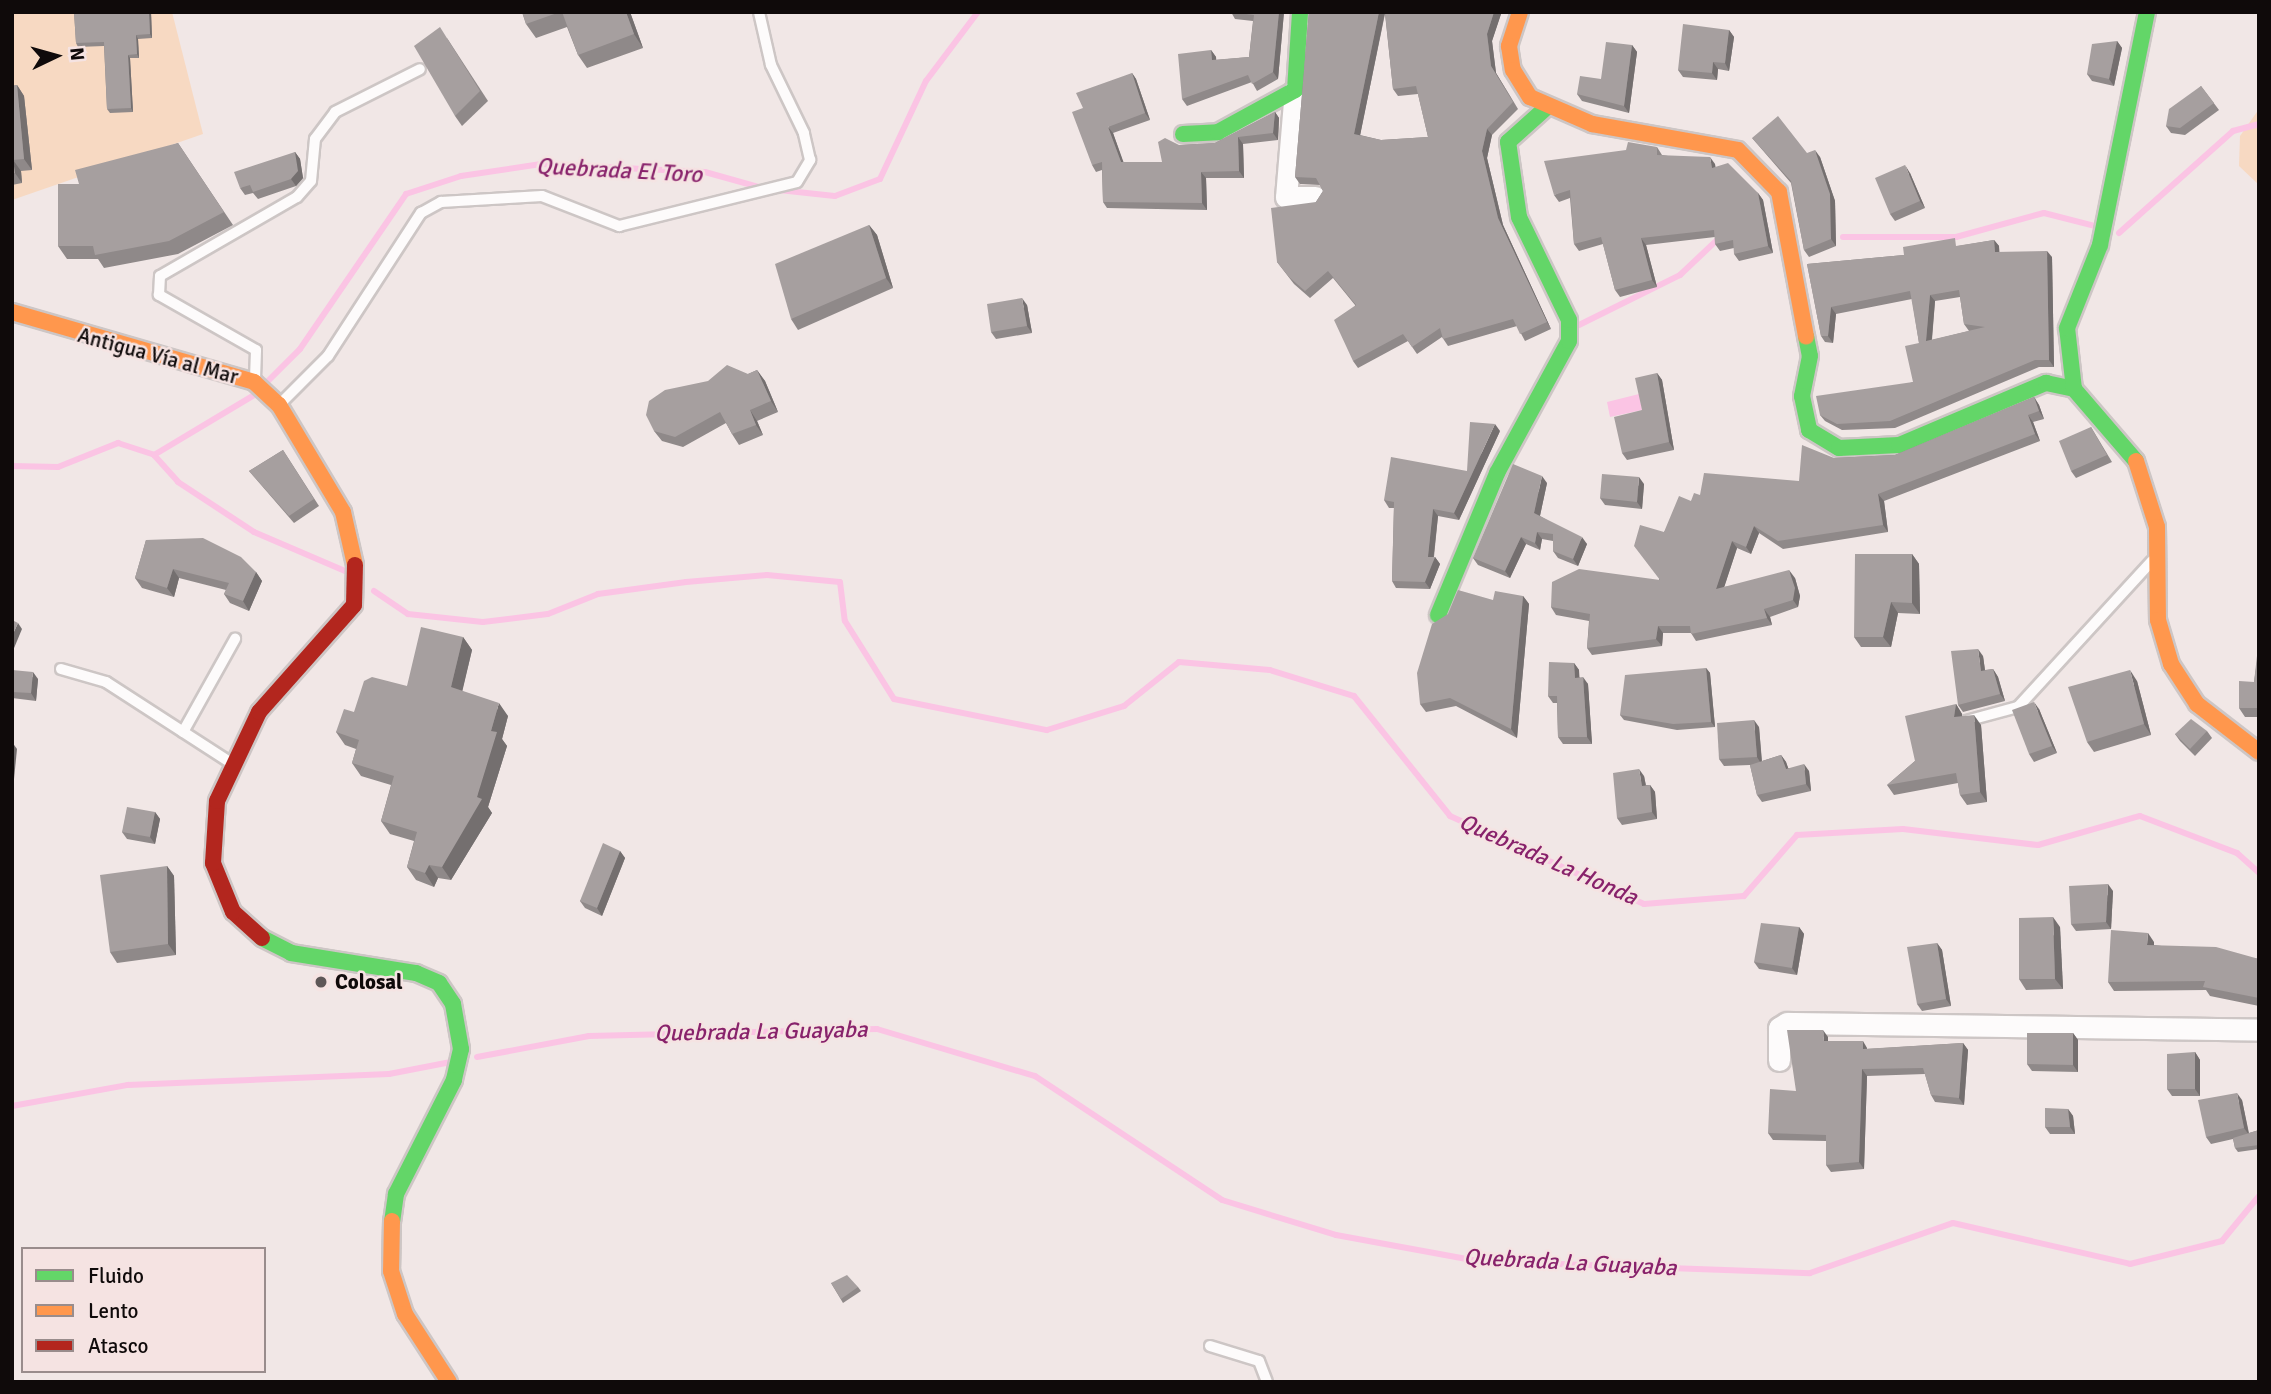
<!DOCTYPE html>
<html>
<head>
<meta charset="utf-8">
<style>
	body { margin:0 }
	#map { position:relative; width:2271px; height:1394px; overflow:hidden; background:#f1e7e6; font-family:Signika,sans-serif }
	div>[style] { position:absolute }
	.green>* { inset:0; background:#f7d9c2 }
	.water>* { inset:0; background:#fbc4e4 }
	.stream>* { height:6px; margin:-3px; padding:0 3px; transform-origin:3px; border-radius:3px; background:#fbc4e4 }
	.roads { filter:drop-shadow(2px 0 #cdc6c5) drop-shadow(-2px 0 #cdc6c5) drop-shadow(0 2px #cdc6c5) drop-shadow(0 -2px #cdc6c5) }
	.lane>* { height:10px; margin:-5px; padding:0 5px; transform-origin:5px; border-radius:5px; background:#fdfbfb }
	.street>* { height:21px; margin:-10.5px; padding:0 10.5px; transform-origin:10.5px; border-radius:10.5px; background:#fdfbfb }
	.fast>* { height:16px; margin:-8px; padding:0 8px; transform-origin:8px; border-radius:8px; background:#63d668 }
	.slow>* { height:16px; margin:-8px; padding:0 8px; transform-origin:8px; border-radius:8px; background:#ff974d }
	.jam>* { height:16px; margin:-8px; padding:0 8px; transform-origin:8px; border-radius:8px; background:#b3261e }
	.wall>* { inset:0; background:#8f8989 }
	.shaded-wall>* { inset:0; background:#746f6f }
	.building>* { inset:0; background:#a69f9f }
	.dots>* { width:19px; height:19px; translate:-50% -50%; box-sizing:border-box; border:4px solid #f5e3e2; border-radius:50% }
	span { translate:-50% -50%; white-space:nowrap; text-align:center; line-height:1.15; -webkit-text-stroke:5px #f5e3e2; paint-order:stroke }
	.street-label { font-size:21px; color:#0f0a0a }
	.poi-label { font-size:21px; color:#0f0a0a; font-weight:700 }
	.left { translate:0 -50%; text-align:left }
	.water-label { font-size:23px; color:#88226b; font-style:italic }
	.frame { position:absolute; inset:0; border:14px solid #0f0a0a; pointer-events:none }
	.legend { position:absolute; left:21px; top:1247px; width:245px; height:126px; box-sizing:border-box; background:#f5e3e2; border:2px solid #998c8c; margin:0; padding:9px 12px; list-style:none; font-size:21px; color:#0f0a0a }
	.legend li { display:flex; align-items:center; gap:14px; height:35px }
	.legend b { width:35px; border:2px solid #998c8c }
	.north { position:absolute; left:21px; top:21px; width:70px; height:70px; -webkit-text-stroke:5px #f5e3e2; paint-order:stroke; rotate:85deg; font-size:19px; font-weight:700; line-height:28px; text-align:center; color:#0f0a0a }
	.north::after { content:''; display:block; margin:auto; width:24px; height:32px; background:#0f0a0a; clip-path:polygon(50% 0,100% 100%,50% 72%,0 100%) }
</style>
</head>
<body>
<div id="map">
	<div class="green">
		<i style="clip-path:polygon(12px 12px,172px 12px,203px 134px,12px 200px)"></i>
		<i style="clip-path:polygon(2259px 109px,2259px 185px,2239px 166px,2240px 136px)"></i>
	</div>
	<div class="water">
		<i style="clip-path:polygon(1639px 394px,1642px 410px,1610px 417px,1607px 402px)"></i>
	</div>
	<div class="stream">
		<i style="left:779px;top:190px;width:56px;rotate:6.1deg"></i>
		<i style="left:835px;top:196px;width:48px;rotate:-20.7deg"></i>
		<i style="left:880px;top:179px;width:108px;rotate:-64.9deg"></i>
		<i style="left:926px;top:81px;width:86px;rotate:-53deg"></i>
		<i style="left:2119px;top:233px;width:153px;rotate:-41.8deg"></i>
		<i style="left:2233px;top:131px;width:27px;rotate:-15deg"></i>
		<i style="left:1843px;top:237px;width:113px"></i>
		<i style="left:1956px;top:237px;width:91px;rotate:-15.3deg"></i>
		<i style="left:2044px;top:213px;width:53px;rotate:14.3deg"></i>
		<i style="left:1579px;top:325px;width:113px;rotate:-26.3deg"></i>
		<i style="left:1680px;top:275px;width:50px;rotate:-43.4deg"></i>
		<i style="left:266px;top:383px;width:48px;rotate:-45deg"></i>
		<i style="left:300px;top:349px;width:188px;rotate:-55.6deg"></i>
		<i style="left:406px;top:194px;width:58px;rotate:-18.1deg"></i>
		<i style="left:461px;top:176px;width:81px;rotate:-8.5deg"></i>
		<i style="left:541px;top:164px;width:164px;rotate:2.8deg"></i>
		<i style="left:705px;top:172px;width:59px;rotate:15.7deg"></i>
		<i style="left:154px;top:455px;width:119px;rotate:-30.9deg"></i>
		<i style="left:12px;top:466px;width:46px;rotate:1.2deg"></i>
		<i style="left:58px;top:467px;width:65px;rotate:-21.8deg"></i>
		<i style="left:118px;top:443px;width:38px;rotate:18deg"></i>
		<i style="left:154px;top:455px;width:36px;rotate:48deg"></i>
		<i style="left:178px;top:482px;width:91px;rotate:33.3deg"></i>
		<i style="left:254px;top:532px;width:99px;rotate:23.2deg"></i>
		<i style="left:374px;top:591px;width:41px;rotate:34.1deg"></i>
		<i style="left:408px;top:614px;width:75px;rotate:6.1deg"></i>
		<i style="left:483px;top:622px;width:65px;rotate:-7deg"></i>
		<i style="left:548px;top:614px;width:54px;rotate:-21.8deg"></i>
		<i style="left:598px;top:594px;width:89px;rotate:-7.8deg"></i>
		<i style="left:686px;top:582px;width:81px;rotate:-4.9deg"></i>
		<i style="left:767px;top:575px;width:73px;rotate:5.5deg"></i>
		<i style="left:840px;top:582px;width:39px;rotate:83deg"></i>
		<i style="left:845px;top:621px;width:92px;rotate:57.9deg"></i>
		<i style="left:894px;top:699px;width:156px;rotate:11.5deg"></i>
		<i style="left:1047px;top:730px;width:81px;rotate:-17.3deg"></i>
		<i style="left:1124px;top:706px;width:70px;rotate:-38.7deg"></i>
		<i style="left:1179px;top:662px;width:91px;rotate:5deg"></i>
		<i style="left:1270px;top:670px;width:88px;rotate:17.2deg"></i>
		<i style="left:1354px;top:696px;width:154px;rotate:51.3deg"></i>
		<i style="left:1450px;top:816px;width:213px;rotate:24.4deg"></i>
		<i style="left:1644px;top:904px;width:100px;rotate:-4.6deg"></i>
		<i style="left:1744px;top:896px;width:81px;rotate:-49deg"></i>
		<i style="left:1797px;top:835px;width:106px;rotate:-3.2deg"></i>
		<i style="left:1903px;top:829px;width:136px;rotate:6.8deg"></i>
		<i style="left:2038px;top:845px;width:106px;rotate:-15.9deg"></i>
		<i style="left:2140px;top:816px;width:104px;rotate:20.9deg"></i>
		<i style="left:2237px;top:853px;width:30px;rotate:42deg"></i>
		<i style="left:477px;top:1057px;width:114px;rotate:-10.6deg"></i>
		<i style="left:589px;top:1036px;width:288px;rotate:-1.4deg"></i>
		<i style="left:877px;top:1029px;width:165px;rotate:16.6deg"></i>
		<i style="left:1035px;top:1076px;width:224px;rotate:33.5deg"></i>
		<i style="left:1222px;top:1200px;width:119px;rotate:17.1deg"></i>
		<i style="left:1336px;top:1235px;width:144px;rotate:10.4deg"></i>
		<i style="left:1478px;top:1261px;width:332px;rotate:2.1deg"></i>
		<i style="left:1810px;top:1273px;width:151px;rotate:-19.3deg"></i>
		<i style="left:1953px;top:1223px;width:182px;rotate:13deg"></i>
		<i style="left:2130px;top:1264px;width:95px;rotate:-14deg"></i>
		<i style="left:2222px;top:1241px;width:58px;rotate:-50.6deg"></i>
		<i style="left:12px;top:1106px;width:118px;rotate:-10.3deg"></i>
		<i style="left:128px;top:1085px;width:261px;rotate:-2.4deg"></i>
		<i style="left:389px;top:1074px;width:63px;rotate:-11deg"></i>
	</div>
	<div class="roads">
		<div class="lane">
			<i style="left:255px;top:379px;width:29px;rotate:-88deg"></i>
			<i style="left:256px;top:350px;width:112px;rotate:-150.4deg"></i>
			<i style="left:159px;top:295px;width:19px;rotate:-87deg"></i>
			<i style="left:160px;top:276px;width:158px;rotate:-30deg"></i>
			<i style="left:297px;top:197px;width:21px;rotate:-49deg"></i>
			<i style="left:311px;top:181px;width:42px;rotate:-84.6deg"></i>
			<i style="left:315px;top:139px;width:34px;rotate:-53deg"></i>
			<i style="left:335px;top:112px;width:95px;rotate:-26.8deg"></i>
			<i style="left:281px;top:403px;width:66px;rotate:-45deg"></i>
			<i style="left:328px;top:356px;width:171px;rotate:-57deg"></i>
			<i style="left:421px;top:213px;width:23px;rotate:-29deg"></i>
			<i style="left:441px;top:202px;width:101px;rotate:-3.4deg"></i>
			<i style="left:542px;top:196px;width:83px;rotate:21.3deg"></i>
			<i style="left:619px;top:226px;width:183px;rotate:-13.9deg"></i>
			<i style="left:797px;top:182px;width:26px;rotate:-59deg"></i>
			<i style="left:810px;top:160px;width:28px;rotate:-103deg"></i>
			<i style="left:804px;top:133px;width:76px;rotate:-115.9deg"></i>
			<i style="left:771px;top:65px;width:54px;rotate:-102.8deg"></i>
			<i style="left:61px;top:669px;width:47px;rotate:16.1deg"></i>
			<i style="left:106px;top:682px;width:145px;rotate:32.9deg"></i>
			<i style="left:1966px;top:721px;width:54px;rotate:-15.1deg"></i>
			<i style="left:2018px;top:707px;width:198px;rotate:-47.5deg"></i>
			<i style="left:183px;top:732px;width:107px;rotate:-60.8deg"></i>
			<i style="left:1210px;top:1346px;width:51px;rotate:17deg"></i>
			<i style="left:1259px;top:1361px;width:22px;rotate:69deg"></i>
		</div>
		<div class="street">
			<i style="left:1295px;top:90px;width:107px;rotate:94.8deg"></i>
			<i style="left:1286px;top:197px;width:29px"></i>
			<i style="left:1779px;top:1060px;width:32px;rotate:-90deg"></i>
			<i style="left:1779px;top:1028px;width:9px;rotate:-32deg"></i>
			<i style="left:1787px;top:1023px;width:472px;rotate:0.8deg"></i>
		</div>
		<div class="fast">
			<i style="left:1183px;top:134px;width:35px;rotate:-3deg"></i>
			<i style="left:1218px;top:132px;width:88px;rotate:-28.6deg"></i>
			<i style="left:1295px;top:90px;width:78px;rotate:-86.3deg"></i>
			<i style="left:1806px;top:336px;width:20px;rotate:79deg"></i>
			<i style="left:1810px;top:356px;width:41px;rotate:101.3deg"></i>
			<i style="left:1802px;top:396px;width:35px;rotate:78deg"></i>
			<i style="left:1809px;top:430px;width:35px;rotate:31deg"></i>
			<i style="left:1839px;top:448px;width:60px;rotate:-2.9deg"></i>
			<i style="left:1899px;top:445px;width:160px;rotate:-22.9deg"></i>
			<i style="left:2046px;top:383px;width:29px;rotate:12deg"></i>
			<i style="left:2074px;top:389px;width:95px;rotate:49.3deg"></i>
			<i style="left:2074px;top:389px;width:61px;rotate:-96.5deg"></i>
			<i style="left:2067px;top:328px;width:89px;rotate:-68.3deg"></i>
			<i style="left:2100px;top:245px;width:238px;rotate:-78.6deg"></i>
			<i style="left:1438px;top:615px;width:154px;rotate:-67.4deg"></i>
			<i style="left:1497px;top:473px;width:150px;rotate:-61.4deg"></i>
			<i style="left:1569px;top:341px;width:21px;rotate:-90deg"></i>
			<i style="left:1569px;top:320px;width:114px;rotate:-115.9deg"></i>
			<i style="left:1519px;top:217px;width:76px;rotate:-98.3deg"></i>
			<i style="left:1508px;top:142px;width:52px;rotate:-41.9deg"></i>
			<i style="left:262px;top:938px;width:33px;rotate:27deg"></i>
			<i style="left:291px;top:953px;width:127px;rotate:9.1deg"></i>
			<i style="left:416px;top:973px;width:25px;rotate:23deg"></i>
			<i style="left:439px;top:983px;width:25px;rotate:56deg"></i>
			<i style="left:453px;top:1004px;width:46px;rotate:79.9deg"></i>
			<i style="left:461px;top:1049px;width:32px;rotate:103deg"></i>
			<i style="left:454px;top:1080px;width:128px;rotate:117deg"></i>
			<i style="left:396px;top:1194px;width:27px;rotate:98deg"></i>
		</div>
		<div class="slow">
			<i style="left:1520px;top:12px;width:36px;rotate:108deg"></i>
			<i style="left:1509px;top:46px;width:24px;rotate:81deg"></i>
			<i style="left:1513px;top:70px;width:32px;rotate:58deg"></i>
			<i style="left:1530px;top:97px;width:68px;rotate:23.5deg"></i>
			<i style="left:1592px;top:124px;width:148px;rotate:10.1deg"></i>
			<i style="left:1738px;top:150px;width:59px;rotate:45.7deg"></i>
			<i style="left:1779px;top:192px;width:147px;rotate:79.4deg"></i>
			<i style="left:12px;top:312px;width:252px;rotate:16.1deg"></i>
			<i style="left:254px;top:382px;width:34px;rotate:43deg"></i>
			<i style="left:279px;top:405px;width:125px;rotate:59.1deg"></i>
			<i style="left:343px;top:512px;width:54px;rotate:77.2deg"></i>
			<i style="left:2136px;top:461px;width:69px;rotate:72.3deg"></i>
			<i style="left:2157px;top:527px;width:93px;rotate:89.4deg"></i>
			<i style="left:2158px;top:620px;width:46px;rotate:73.5deg"></i>
			<i style="left:2171px;top:664px;width:48px;rotate:57deg"></i>
			<i style="left:2197px;top:704px;width:78px;rotate:37.7deg"></i>
			<i style="left:392px;top:1221px;width:50px;rotate:91.1deg"></i>
			<i style="left:391px;top:1271px;width:45px;rotate:72deg"></i>
			<i style="left:405px;top:1314px;width:81px;rotate:57.1deg"></i>
		</div>
		<div class="jam">
			<i style="left:262px;top:938px;width:39px;rotate:-138deg"></i>
			<i style="left:233px;top:912px;width:53px;rotate:-112.2deg"></i>
			<i style="left:213px;top:863px;width:62px;rotate:-86.3deg"></i>
			<i style="left:217px;top:801px;width:98px;rotate:-64.7deg"></i>
			<i style="left:259px;top:712px;width:143px;rotate:-48.4deg"></i>
			<i style="left:354px;top:605px;width:40px;rotate:-88.6deg"></i>
		</div>
	</div>
	<div class="wall">
		<i style="clip-path:polygon(74px 12px,151px 12px,152px 38px,138px 39px,139px 58px,130px 58px,133px 112px,110px 113px,107px 109px,104px 46px,78px 47px,76px 43px)"></i>
		<i style="clip-path:polygon(522px 12px,630px 12px,643px 48px,587px 68px,578px 55px,567px 27px,536px 38px,526px 24px)"></i>
		<i style="clip-path:polygon(1231px 12px,1284px 12px,1278px 79px,1257px 91px,1252px 82px,1187px 106px,1182px 99px,1211px 50px,1216px 57px,1216px 60px,1249px 57px,1253px 21px,1235px 19px)"></i>
		<i style="clip-path:polygon(evenodd,1309px 12px,1500px 12px,1501px 14px,1492px 41px,1496px 73px,1518px 109px,1492px 135px,1487px 158px,1503px 225px,1551px 329px,1525px 341px,1517px 326px,1448px 346px,1442px 337px,1417px 354px,1408px 341px,1358px 368px,1353px 361px,1355px 305px,1333px 278px,1310px 298px,1294px 284px,1277px 262px,1323px 191px,1320px 185px,1300px 184px,1295px 177px,1309px 12px,1385px 14px,1393px 89px,1398px 96px,1418px 94px,1428px 137px,1381px 140px,1360px 135px,1385px 14px)"></i>
		<i style="clip-path:polygon(1729px 30px,1734px 37px,1729px 71px,1718px 69px,1717px 80px,1683px 77px,1678px 70px)"></i>
		<i style="clip-path:polygon(447px 38px,488px 101px,462px 126px,455px 116px)"></i>
		<i style="clip-path:polygon(2117px 41px,2122px 48px,2114px 86px,2092px 81px,2087px 74px)"></i>
		<i style="clip-path:polygon(1632px 45px,1637px 52px,1629px 113px,1582px 101px,1577px 94px,1601px 79px)"></i>
		<i style="clip-path:polygon(1132px 73px,1136px 79px,1150px 120px,1113px 133px,1123px 162px,1162px 162px,1179px 145px,1215px 143px,1275px 112px,1279px 118px,1278px 140px,1243px 144px,1244px 178px,1206px 178px,1207px 210px,1107px 208px,1103px 202px,1102px 170px,1096px 172px,1092px 165px)"></i>
		<i style="clip-path:polygon(17px 85px,24px 96px,32px 170px,21px 171px,22px 183px,12px 185px,12px 86px)"></i>
		<i style="clip-path:polygon(2201px 86px,2219px 110px,2185px 135px,2171px 133px,2166px 126px)"></i>
		<i style="clip-path:polygon(1752px 138px,1820px 157px,1835px 201px,1836px 246px,1809px 257px,1804px 250px,1791px 183px)"></i>
		<i style="clip-path:polygon(178px 143px,233px 225px,178px 254px,104px 268px,98px 259px,67px 259px,58px 246px,79px 184px)"></i>
		<i style="clip-path:polygon(1657px 147px,1662px 155px,1715px 164px,1715px 167px,1758px 193px,1763px 200px,1773px 253px,1739px 261px,1734px 254px,1734px 248px,1720px 251px,1715px 244px,1715px 237px,1646px 245px,1657px 287px,1620px 297px,1615px 290px,1603px 244px,1579px 251px,1574px 244px,1570px 198px,1559px 202px,1554px 195px)"></i>
		<i style="clip-path:polygon(295px 152px,300px 159px,303px 178px,296px 186px,258px 199px,253px 193px,245px 195px,240px 188px)"></i>
		<i style="clip-path:polygon(1910px 173px,1925px 208px,1895px 221px,1890px 214px)"></i>
		<i style="clip-path:polygon(869px 225px,877px 235px,893px 288px,798px 330px,791px 319px)"></i>
		<i style="clip-path:polygon(evenodd,1994px 240px,1999px 246px,1999px 252px,2052px 257px,2054px 367px,2039px 367px,1895px 428px,1842px 430px,1825px 421px,1820px 415px,1913px 382px,1919px 343px,1912px 299px,1836px 314px,1833px 343px,1825px 342px,1821px 336px,1807px 264px,1904px 255px,1994px 240px,1960px 297px,1964px 324px,1969px 331px,1932px 340px,1935px 301px,1960px 297px)"></i>
		<i style="clip-path:polygon(1027px 305px,1032px 333px,996px 339px,991px 332px)"></i>
		<i style="clip-path:polygon(757px 370px,765px 381px,778px 412px,757px 421px,763px 435px,739px 445px,732px 434px,726px 423px,683px 447px,662px 441px,654px 431px,748px 374px)"></i>
		<i style="clip-path:polygon(1657px 373px,1662px 380px,1674px 450px,1627px 460px,1622px 453px,1642px 410px)"></i>
		<i style="clip-path:polygon(2034px 397px,2039px 405px,2044px 419px,2033px 422px,2040px 441px,1884px 501px,1888px 532px,1783px 549px,1759px 533px,1751px 554px,1737px 548px,1724px 587px,1795px 578px,1800px 596px,1798px 607px,1770px 617px,1772px 625px,1696px 641px,1691px 633px,1663px 633px,1662px 646px,1592px 655px,1587px 648px,1589px 621px,1556px 615px,1551px 607px,1659px 580px,1664px 532px,1691px 501px,1700px 495px,1799px 481px,1834px 458px,1895px 455px)"></i>
		<i style="clip-path:polygon(2091px 427px,2112px 462px,2076px 478px,2071px 471px)"></i>
		<i style="clip-path:polygon(1500px 431px,1459px 520px,1438px 516px,1434px 557px,1435px 557px,1440px 564px,1430px 589px,1396px 588px,1392px 581px,1394px 508px,1389px 508px,1384px 500px,1467px 471px)"></i>
		<i style="clip-path:polygon(283px 450px,319px 506px,294px 523px,249px 471px)"></i>
		<i style="clip-path:polygon(1547px 483px,1540px 516px,1587px 544px,1578px 566px,1558px 558px,1553px 551px,1553px 541px,1542px 539px,1540px 550px,1526px 544px,1510px 578px,1478px 565px,1473px 558px)"></i>
		<i style="clip-path:polygon(1644px 484px,1642px 509px,1605px 505px,1600px 498px)"></i>
		<i style="clip-path:polygon(146px 540px,256px 572px,262px 581px,249px 611px,230px 603px,224px 594px,226px 590px,179px 578px,174px 597px,142px 588px,135px 578px)"></i>
		<i style="clip-path:polygon(1912px 554px,1919px 564px,1920px 614px,1898px 613px,1891px 647px,1861px 647px,1854px 637px)"></i>
		<i style="clip-path:polygon(1523px 596px,1529px 604px,1517px 738px,1456px 706px,1426px 712px,1420px 704px,1493px 600px)"></i>
		<i style="clip-path:polygon(463px 637px,472px 650px,462px 691px,508px 716px,502px 739px,507px 746px,488px 807px,492px 813px,451px 880px,438px 878px,434px 887px,416px 880px,407px 867px,414px 841px,390px 834px,381px 821px,391px 785px,361px 776px,352px 763px,356px 749px,345px 745px,336px 732px,354px 712px,407px 686px)"></i>
		<i style="clip-path:polygon(2259px 647px,2259px 717px,2245px 717px,2239px 708px,2254px 682px)"></i>
		<i style="clip-path:polygon(1983px 656px,1985px 670px,1993px 669px,1998px 677px,2005px 701px,1963px 712px,1958px 705px)"></i>
		<i style="clip-path:polygon(1574px 663px,1579px 670px,1579px 677px,1588px 684px,1592px 744px,1563px 744px,1558px 737px,1557px 703px,1553px 703px,1548px 696px)"></i>
		<i style="clip-path:polygon(1706px 668px,1710px 673px,1715px 727px,1677px 730px,1624px 720px,1620px 715px)"></i>
		<i style="clip-path:polygon(12px 670px,38px 679px,36px 701px,12px 698px)"></i>
		<i style="clip-path:polygon(2137px 681px,2151px 735px,2094px 752px,2087px 742px)"></i>
		<i style="clip-path:polygon(1956px 704px,1962px 714px,1962px 716px,1981px 725px,1987px 802px,1967px 805px,1960px 795px,1958px 783px,1894px 795px,1887px 785px,1915px 761px)"></i>
		<i style="clip-path:polygon(2039px 709px,2057px 753px,2034px 762px,2029px 754px)"></i>
		<i style="clip-path:polygon(1759px 727px,1762px 761px,1781px 755px,1786px 762px,1788px 768px,1809px 771px,1811px 791px,1762px 802px,1757px 795px,1750px 765px,1724px 766px,1719px 759px)"></i>
		<i style="clip-path:polygon(2207px 731px,2212px 738px,2195px 756px,2180px 741px,2175px 734px)"></i>
		<i style="clip-path:polygon(1644px 776px,1646px 785px,1650px 785px,1655px 792px,1657px 819px,1622px 825px,1617px 818px)"></i>
		<i style="clip-path:polygon(155px 812px,160px 819px,155px 844px,127px 839px,122px 832px)"></i>
		<i style="clip-path:polygon(620px 851px,625px 858px,602px 916px,585px 908px,580px 901px)"></i>
		<i style="clip-path:polygon(167px 866px,174px 876px,176px 955px,117px 963px,110px 952px)"></i>
		<i style="clip-path:polygon(2113px 891px,2111px 929px,2076px 931px,2071px 924px)"></i>
		<i style="clip-path:polygon(1799px 927px,1804px 934px,1797px 975px,1759px 969px,1754px 962px)"></i>
		<i style="clip-path:polygon(2060px 927px,2063px 989px,2026px 990px,2019px 979px)"></i>
		<i style="clip-path:polygon(2154px 942px,2154px 945px,2259px 959px,2259px 1006px,2210px 996px,2206px 990px,2114px 991px,2108px 982px)"></i>
		<i style="clip-path:polygon(1937px 943px,1942px 950px,1951px 1006px,1922px 1011px,1917px 1004px)"></i>
		<i style="clip-path:polygon(2073px 1033px,2078px 1040px,2078px 1072px,2032px 1071px,2027px 1064px)"></i>
		<i style="clip-path:polygon(1828px 1037px,1828px 1041px,1867px 1048px,1867px 1049px,1963px 1043px,1968px 1050px,1964px 1105px,1935px 1102px,1931px 1095px,1925px 1074px,1867px 1076px,1864px 1169px,1831px 1172px,1826px 1165px,1826px 1141px,1773px 1140px,1768px 1133px,1796px 1091px)"></i>
		<i style="clip-path:polygon(2195px 1052px,2200px 1060px,2200px 1096px,2172px 1096px,2167px 1089px)"></i>
		<i style="clip-path:polygon(2242px 1100px,2249px 1133px,2259px 1130px,2259px 1149px,2238px 1152px,2235px 1148px,2233px 1139px,2211px 1144px,2206px 1137px)"></i>
		<i style="clip-path:polygon(2068px 1109px,2073px 1116px,2075px 1134px,2050px 1134px,2045px 1127px)"></i>
		<i style="clip-path:polygon(831px 1283px,858px 1287px,861px 1291px,843px 1303px)"></i>
	</div>
	<div class="shaded-wall">
		<i style="clip-path:polygon(149px 12px,151px 12px,152px 38px,150px 34px)"></i>
		<i style="clip-path:polygon(626px 12px,630px 12px,643px 48px,634px 34px)"></i>
		<i style="clip-path:polygon(1279px 12px,1284px 12px,1278px 79px,1273px 72px)"></i>
		<i style="clip-path:polygon(1379px 12px,1385px 12px,1359px 141px,1354px 134px)"></i>
		<i style="clip-path:polygon(1494px 12px,1500px 12px,1501px 14px,1492px 41px,1496px 73px,1518px 109px,1491px 66px,1487px 34px)"></i>
		<i style="clip-path:polygon(1729px 30px,1734px 37px,1729px 71px,1725px 63px)"></i>
		<i style="clip-path:polygon(136px 35px,138px 39px,139px 58px,137px 54px)"></i>
		<i style="clip-path:polygon(2117px 41px,2122px 48px,2114px 86px,2109px 79px)"></i>
		<i style="clip-path:polygon(1632px 45px,1637px 52px,1629px 113px,1624px 106px)"></i>
		<i style="clip-path:polygon(1211px 50px,1216px 57px,1217px 67px,1212px 60px)"></i>
		<i style="clip-path:polygon(128px 55px,130px 58px,133px 112px,131px 108px)"></i>
		<i style="clip-path:polygon(1713px 62px,1718px 69px,1717px 80px,1712px 73px)"></i>
		<i style="clip-path:polygon(1132px 73px,1136px 79px,1150px 120px,1145px 113px)"></i>
		<i style="clip-path:polygon(17px 85px,24px 96px,32px 170px,24px 159px)"></i>
		<i style="clip-path:polygon(1275px 112px,1279px 118px,1278px 140px,1273px 133px)"></i>
		<i style="clip-path:polygon(1108px 127px,1113px 133px,1126px 169px,1121px 162px)"></i>
		<i style="clip-path:polygon(1487px 129px,1492px 135px,1487px 158px,1503px 225px,1551px 329px,1547px 322px,1498px 218px,1482px 151px)"></i>
		<i style="clip-path:polygon(1238px 137px,1243px 144px,1244px 178px,1239px 171px)"></i>
		<i style="clip-path:polygon(1815px 150px,1820px 157px,1835px 201px,1836px 246px,1831px 239px)"></i>
		<i style="clip-path:polygon(295px 152px,300px 159px,303px 178px,296px 186px,291px 179px)"></i>
		<i style="clip-path:polygon(1710px 157px,1715px 164px,1717px 175px,1712px 168px)"></i>
		<i style="clip-path:polygon(13px 160px,21px 171px,22px 183px,15px 173px)"></i>
		<i style="clip-path:polygon(1905px 165px,1910px 173px,1925px 208px,1920px 201px)"></i>
		<i style="clip-path:polygon(1201px 172px,1206px 178px,1207px 210px,1202px 203px)"></i>
		<i style="clip-path:polygon(1758px 193px,1763px 200px,1773px 253px,1768px 246px)"></i>
		<i style="clip-path:polygon(869px 225px,877px 235px,893px 288px,886px 278px)"></i>
		<i style="clip-path:polygon(1641px 238px,1646px 245px,1657px 287px,1652px 280px)"></i>
		<i style="clip-path:polygon(1994px 240px,1999px 246px,2000px 259px,1995px 252px)"></i>
		<i style="clip-path:polygon(2047px 251px,2052px 257px,2054px 367px,2049px 360px)"></i>
		<i style="clip-path:polygon(1930px 295px,1935px 301px,1931px 348px,1926px 341px)"></i>
		<i style="clip-path:polygon(1022px 298px,1027px 305px,1032px 333px,1027px 326px)"></i>
		<i style="clip-path:polygon(1831px 307px,1836px 314px,1833px 343px,1828px 336px)"></i>
		<i style="clip-path:polygon(757px 370px,765px 381px,778px 412px,771px 401px)"></i>
		<i style="clip-path:polygon(1657px 373px,1662px 380px,1674px 450px,1669px 442px)"></i>
		<i style="clip-path:polygon(2034px 397px,2039px 405px,2044px 419px,2039px 411px)"></i>
		<i style="clip-path:polygon(750px 410px,757px 421px,763px 435px,756px 425px)"></i>
		<i style="clip-path:polygon(2028px 415px,2033px 422px,2040px 441px,2035px 434px)"></i>
		<i style="clip-path:polygon(1495px 424px,1500px 431px,1459px 520px,1454px 513px)"></i>
		<i style="clip-path:polygon(1542px 476px,1547px 483px,1539px 520px,1534px 513px)"></i>
		<i style="clip-path:polygon(1639px 477px,1644px 484px,1642px 509px,1637px 502px)"></i>
		<i style="clip-path:polygon(1878px 494px,1884px 501px,1888px 532px,1883px 525px)"></i>
		<i style="clip-path:polygon(1433px 509px,1438px 516px,1433px 562px,1435px 557px,1440px 564px,1430px 589px,1425px 582px)"></i>
		<i style="clip-path:polygon(1754px 526px,1759px 533px,1751px 554px,1746px 547px)"></i>
		<i style="clip-path:polygon(1537px 532px,1542px 539px,1540px 550px,1535px 543px)"></i>
		<i style="clip-path:polygon(1521px 537px,1526px 544px,1510px 578px,1505px 571px)"></i>
		<i style="clip-path:polygon(1582px 537px,1587px 544px,1578px 566px,1573px 559px)"></i>
		<i style="clip-path:polygon(1732px 541px,1737px 548px,1721px 597px,1716px 589px)"></i>
		<i style="clip-path:polygon(1912px 554px,1919px 564px,1920px 614px,1912px 603px)"></i>
		<i style="clip-path:polygon(173px 569px,179px 578px,174px 597px,167px 588px)"></i>
		<i style="clip-path:polygon(1789px 570px,1795px 578px,1800px 596px,1798px 607px,1793px 600px)"></i>
		<i style="clip-path:polygon(256px 572px,262px 581px,249px 611px,243px 601px)"></i>
		<i style="clip-path:polygon(1523px 596px,1529px 604px,1517px 738px,1511px 729px)"></i>
		<i style="clip-path:polygon(1891px 602px,1898px 613px,1891px 647px,1883px 637px)"></i>
		<i style="clip-path:polygon(1764px 609px,1770px 617px,1772px 625px,1767px 618px)"></i>
		<i style="clip-path:polygon(18px 623px,22px 629px,12px 653px,12px 636px)"></i>
		<i style="clip-path:polygon(1658px 626px,1663px 633px,1662px 646px,1656px 639px)"></i>
		<i style="clip-path:polygon(463px 637px,472px 650px,460px 701px,451px 687px)"></i>
		<i style="clip-path:polygon(1978px 649px,1983px 656px,1986px 678px,1981px 671px)"></i>
		<i style="clip-path:polygon(1574px 663px,1579px 670px,1580px 685px,1575px 678px)"></i>
		<i style="clip-path:polygon(1706px 668px,1710px 673px,1715px 727px,1711px 722px)"></i>
		<i style="clip-path:polygon(1993px 669px,1998px 677px,2005px 701px,2000px 694px)"></i>
		<i style="clip-path:polygon(2130px 670px,2137px 681px,2151px 735px,2144px 724px)"></i>
		<i style="clip-path:polygon(33px 672px,38px 679px,36px 701px,31px 693px)"></i>
		<i style="clip-path:polygon(1583px 677px,1588px 684px,1592px 744px,1587px 737px)"></i>
		<i style="clip-path:polygon(2034px 702px,2039px 709px,2057px 753px,2052px 746px)"></i>
		<i style="clip-path:polygon(499px 703px,508px 716px,502px 739px,507px 746px,488px 807px,492px 813px,451px 880px,442px 867px,477px 797px,491px 731px)"></i>
		<i style="clip-path:polygon(1956px 704px,1962px 714px,1961px 727px,1954px 717px)"></i>
		<i style="clip-path:polygon(1974px 715px,1981px 725px,1987px 802px,1980px 792px)"></i>
		<i style="clip-path:polygon(1754px 720px,1759px 727px,1762px 765px,1757px 757px)"></i>
		<i style="clip-path:polygon(12px 742px,17px 749px,12px 799px)"></i>
		<i style="clip-path:polygon(1781px 755px,1786px 762px,1791px 776px,1786px 769px)"></i>
		<i style="clip-path:polygon(1804px 764px,1809px 771px,1811px 791px,1806px 784px)"></i>
		<i style="clip-path:polygon(1639px 769px,1644px 776px,1647px 793px,1642px 786px)"></i>
		<i style="clip-path:polygon(1650px 785px,1655px 792px,1657px 819px,1652px 812px)"></i>
		<i style="clip-path:polygon(155px 812px,160px 819px,155px 844px,150px 837px)"></i>
		<i style="clip-path:polygon(620px 851px,625px 858px,602px 916px,597px 908px)"></i>
		<i style="clip-path:polygon(429px 865px,438px 878px,434px 887px,425px 873px)"></i>
		<i style="clip-path:polygon(167px 866px,174px 876px,176px 955px,168px 944px)"></i>
		<i style="clip-path:polygon(2108px 884px,2113px 891px,2111px 929px,2106px 922px)"></i>
		<i style="clip-path:polygon(2053px 917px,2060px 927px,2063px 989px,2055px 979px)"></i>
		<i style="clip-path:polygon(1799px 927px,1804px 934px,1797px 975px,1792px 968px)"></i>
		<i style="clip-path:polygon(2148px 933px,2154px 942px,2154px 954px,2147px 945px)"></i>
		<i style="clip-path:polygon(1937px 943px,1942px 950px,1951px 1006px,1946px 999px)"></i>
		<i style="clip-path:polygon(1823px 1030px,1828px 1037px,1828px 1048px,1824px 1041px)"></i>
		<i style="clip-path:polygon(2073px 1033px,2078px 1040px,2078px 1072px,2073px 1065px)"></i>
		<i style="clip-path:polygon(1863px 1041px,1867px 1048px,1867px 1056px,1863px 1049px)"></i>
		<i style="clip-path:polygon(1963px 1043px,1968px 1050px,1964px 1105px,1959px 1098px)"></i>
		<i style="clip-path:polygon(2195px 1052px,2200px 1060px,2200px 1096px,2195px 1089px)"></i>
		<i style="clip-path:polygon(1862px 1069px,1867px 1076px,1864px 1169px,1859px 1162px)"></i>
		<i style="clip-path:polygon(2237px 1093px,2242px 1100px,2249px 1135px,2244px 1128px)"></i>
		<i style="clip-path:polygon(2068px 1109px,2073px 1116px,2075px 1134px,2070px 1127px)"></i>
	</div>
	<div class="building">
		<i style="clip-path:polygon(74px 12px,149px 12px,150px 34px,136px 35px,137px 54px,128px 55px,131px 108px,107px 109px,104px 42px,76px 43px)"></i>
		<i style="clip-path:polygon(522px 12px,560px 12px,526px 24px)"></i>
		<i style="clip-path:polygon(562px 12px,626px 12px,634px 34px,578px 55px)"></i>
		<i style="clip-path:polygon(1231px 12px,1279px 12px,1273px 72px,1252px 84px,1248px 75px,1182px 99px,1178px 54px,1211px 50px,1212px 60px,1249px 57px,1254px 15px)"></i>
		<i style="clip-path:polygon(1309px 12px,1379px 12px,1354px 134px,1381px 140px,1428px 137px,1416px 86px,1393px 89px,1385px 12px,1494px 12px,1487px 34px,1491px 66px,1513px 102px,1487px 129px,1482px 151px,1498px 218px,1547px 322px,1520px 334px,1513px 319px,1443px 339px,1440px 328px,1412px 347px,1403px 334px,1353px 361px,1334px 320px,1356px 305px,1328px 271px,1305px 291px,1289px 277px,1277px 262px,1271px 208px,1316px 202px,1323px 191px,1316px 178px,1295px 177px)"></i>
		<i style="clip-path:polygon(1683px 24px,1729px 30px,1725px 63px,1713px 62px,1712px 73px,1678px 70px)"></i>
		<i style="clip-path:polygon(440px 27px,480px 91px,455px 116px,414px 46px)"></i>
		<i style="clip-path:polygon(2117px 41px,2109px 79px,2087px 74px,2092px 44px)"></i>
		<i style="clip-path:polygon(1606px 42px,1632px 45px,1624px 106px,1577px 94px,1580px 76px,1601px 79px)"></i>
		<i style="clip-path:polygon(1132px 73px,1145px 113px,1108px 127px,1121px 162px,1162px 162px,1158px 142px,1165px 138px,1179px 145px,1215px 143px,1275px 112px,1273px 133px,1238px 137px,1239px 171px,1201px 172px,1202px 203px,1103px 202px,1102px 162px,1092px 165px,1072px 112px,1083px 108px,1076px 93px)"></i>
		<i style="clip-path:polygon(17px 85px,24px 159px,13px 160px,15px 173px,12px 173px,12px 86px)"></i>
		<i style="clip-path:polygon(2201px 86px,2214px 103px,2180px 128px,2166px 126px,2169px 109px)"></i>
		<i style="clip-path:polygon(1778px 116px,1807px 153px,1815px 150px,1830px 194px,1831px 239px,1804px 250px,1791px 181px,1752px 138px)"></i>
		<i style="clip-path:polygon(1628px 142px,1657px 147px,1657px 155px,1710px 157px,1712px 168px,1728px 163px,1758px 193px,1768px 246px,1734px 254px,1733px 240px,1715px 244px,1714px 230px,1641px 238px,1652px 280px,1615px 290px,1601px 237px,1574px 244px,1570px 190px,1554px 195px,1544px 161px,1626px 150px)"></i>
		<i style="clip-path:polygon(178px 143px,224px 212px,169px 241px,95px 255px,93px 246px,58px 246px,58px 184px,79px 184px,75px 170px)"></i>
		<i style="clip-path:polygon(295px 152px,298px 171px,291px 179px,253px 192px,250px 185px,240px 188px,234px 172px)"></i>
		<i style="clip-path:polygon(1905px 165px,1920px 201px,1890px 214px,1875px 178px)"></i>
		<i style="clip-path:polygon(869px 225px,886px 278px,791px 319px,775px 264px)"></i>
		<i style="clip-path:polygon(evenodd,1955px 238px,1956px 246px,1994px 240px,1995px 252px,2047px 251px,2049px 360px,2035px 360px,1890px 421px,1837px 424px,1820px 415px,1816px 396px,1913px 382px,1905px 346px,1919px 343px,1910px 291px,1831px 307px,1828px 336px,1821px 336px,1807px 264px,1904px 255px,1903px 247px,1955px 238px,1959px 290px,1964px 324px,1985px 327px,1926px 341px,1930px 295px,1959px 290px)"></i>
		<i style="clip-path:polygon(1022px 298px,1027px 326px,991px 332px,987px 304px)"></i>
		<i style="clip-path:polygon(727px 365px,748px 374px,757px 370px,771px 401px,750px 410px,756px 425px,732px 434px,720px 412px,675px 437px,654px 431px,646px 415px,649px 401px,665px 390px,708px 381px)"></i>
		<i style="clip-path:polygon(1657px 373px,1669px 442px,1622px 453px,1614px 417px,1642px 410px,1635px 378px)"></i>
		<i style="clip-path:polygon(2034px 397px,2039px 411px,2028px 415px,2035px 434px,1878px 494px,1883px 525px,1778px 541px,1754px 526px,1746px 547px,1732px 541px,1716px 589px,1789px 570px,1795px 588px,1793px 600px,1764px 609px,1767px 618px,1691px 634px,1690px 626px,1658px 626px,1656px 639px,1587px 648px,1590px 614px,1551px 607px,1552px 582px,1579px 569px,1660px 580px,1634px 546px,1640px 525px,1664px 532px,1679px 496px,1691px 501px,1694px 493px,1700px 495px,1704px 473px,1799px 481px,1802px 445px,1834px 458px,1895px 455px)"></i>
		<i style="clip-path:polygon(1470px 422px,1495px 424px,1454px 513px,1433px 509px,1428px 557px,1435px 557px,1425px 582px,1392px 581px,1394px 502px,1384px 500px,1391px 457px,1467px 471px)"></i>
		<i style="clip-path:polygon(2091px 427px,2107px 455px,2071px 471px,2059px 441px)"></i>
		<i style="clip-path:polygon(283px 450px,314px 499px,289px 516px,249px 471px)"></i>
		<i style="clip-path:polygon(1513px 464px,1542px 476px,1534px 513px,1582px 537px,1573px 559px,1553px 551px,1553px 534px,1537px 532px,1535px 543px,1521px 537px,1505px 571px,1473px 558px)"></i>
		<i style="clip-path:polygon(1602px 474px,1639px 477px,1637px 502px,1600px 498px)"></i>
		<i style="clip-path:polygon(203px 538px,241px 557px,256px 572px,243px 601px,224px 594px,229px 583px,173px 569px,167px 588px,135px 578px,146px 540px)"></i>
		<i style="clip-path:polygon(1855px 554px,1912px 554px,1912px 603px,1891px 602px,1883px 637px,1854px 637px)"></i>
		<i style="clip-path:polygon(1458px 590px,1493px 600px,1495px 591px,1523px 596px,1511px 729px,1450px 698px,1420px 704px,1417px 673px,1432px 624px,1448px 614px)"></i>
		<i style="clip-path:polygon(12px 620px,18px 623px,12px 636px)"></i>
		<i style="clip-path:polygon(421px 627px,463px 637px,451px 687px,499px 703px,491px 731px,497px 732px,477px 797px,482px 799px,442px 867px,429px 865px,425px 873px,407px 867px,417px 832px,381px 821px,394px 776px,352px 763px,359px 740px,336px 732px,344px 709px,354px 712px,364px 681px,372px 677px,407px 686px)"></i>
		<i style="clip-path:polygon(2258px 647px,2259px 647px,2259px 708px,2239px 708px,2239px 681px,2254px 682px)"></i>
		<i style="clip-path:polygon(1978px 649px,1981px 671px,1993px 669px,2000px 694px,1958px 705px,1951px 651px)"></i>
		<i style="clip-path:polygon(1549px 662px,1574px 663px,1575px 678px,1583px 677px,1587px 737px,1558px 737px,1557px 696px,1548px 696px)"></i>
		<i style="clip-path:polygon(1706px 668px,1711px 722px,1673px 724px,1620px 715px,1625px 675px)"></i>
		<i style="clip-path:polygon(12px 670px,33px 672px,31px 693px,12px 692px)"></i>
		<i style="clip-path:polygon(2130px 670px,2144px 724px,2087px 742px,2068px 687px)"></i>
		<i style="clip-path:polygon(2034px 702px,2052px 746px,2029px 754px,2012px 710px)"></i>
		<i style="clip-path:polygon(1956px 704px,1954px 717px,1974px 715px,1980px 792px,1960px 795px,1956px 773px,1887px 785px,1915px 761px,1905px 716px)"></i>
		<i style="clip-path:polygon(2191px 719px,2207px 731px,2190px 749px,2175px 734px)"></i>
		<i style="clip-path:polygon(1754px 720px,1757px 757px,1719px 759px,1717px 723px)"></i>
		<i style="clip-path:polygon(1781px 755px,1786px 769px,1804px 764px,1806px 784px,1757px 795px,1750px 765px)"></i>
		<i style="clip-path:polygon(1639px 769px,1642px 786px,1650px 785px,1652px 812px,1617px 818px,1613px 773px)"></i>
		<i style="clip-path:polygon(127px 807px,155px 812px,150px 837px,122px 832px)"></i>
		<i style="clip-path:polygon(603px 843px,620px 851px,597px 908px,580px 901px)"></i>
		<i style="clip-path:polygon(167px 866px,168px 944px,110px 952px,100px 875px)"></i>
		<i style="clip-path:polygon(2108px 884px,2106px 922px,2071px 924px,2069px 886px)"></i>
		<i style="clip-path:polygon(2053px 917px,2055px 979px,2019px 979px,2019px 918px)"></i>
		<i style="clip-path:polygon(1761px 923px,1799px 927px,1792px 968px,1754px 962px)"></i>
		<i style="clip-path:polygon(2111px 930px,2148px 933px,2147px 945px,2216px 947px,2259px 959px,2259px 998px,2203px 987px,2205px 981px,2108px 982px)"></i>
		<i style="clip-path:polygon(1937px 943px,1946px 999px,1917px 1004px,1907px 947px)"></i>
		<i style="clip-path:polygon(1787px 1030px,1823px 1030px,1824px 1041px,1863px 1041px,1863px 1049px,1963px 1043px,1959px 1098px,1931px 1095px,1923px 1068px,1862px 1069px,1859px 1162px,1826px 1165px,1826px 1135px,1768px 1133px,1770px 1089px,1796px 1091px)"></i>
		<i style="clip-path:polygon(2027px 1033px,2073px 1033px,2073px 1065px,2027px 1064px)"></i>
		<i style="clip-path:polygon(2195px 1052px,2195px 1089px,2167px 1089px,2167px 1054px)"></i>
		<i style="clip-path:polygon(2237px 1093px,2244px 1128px,2206px 1137px,2198px 1100px)"></i>
		<i style="clip-path:polygon(2045px 1108px,2068px 1109px,2070px 1127px,2045px 1127px)"></i>
		<i style="clip-path:polygon(2259px 1130px,2259px 1145px,2235px 1148px,2233px 1138px)"></i>
		<i style="clip-path:polygon(847px 1275px,858px 1287px,841px 1299px,831px 1283px)"></i>
	</div>
	<div class="dots">
		<i style="left:321px;top:982px;background:#5e5757"></i>
	</div>
	<div class="street-label">
		<span style="left:158px;top:356px;rotate:15deg">Antigua Vía al Mar</span>
	</div>
	<div class="poi-label">
		<span class="left" style="left:335px;top:982px">Colosal</span>
	</div>
	<div class="water-label">
		<span style="left:619px;top:171px;rotate:3deg">Quebrada El Toro</span>
		<span style="left:1548px;top:860px;rotate:24deg">Quebrada La Honda</span>
		<span style="left:761px;top:1032px;rotate:-1deg">Quebrada La Guayaba</span>
		<span style="left:1570px;top:1263px;rotate:3deg">Quebrada La Guayaba</span>
	</div>
	<div class="frame"></div>
	<ul class="legend">
	<li><b style="height:9px;background:#63d668"></b>Fluido</li>
	<li><b style="height:9px;background:#ff974d"></b>Lento</li>
	<li><b style="height:9px;background:#b3261e"></b>Atasco</li>
	</ul>
	<div class="north">N</div>
</div>
</body>
</html>
